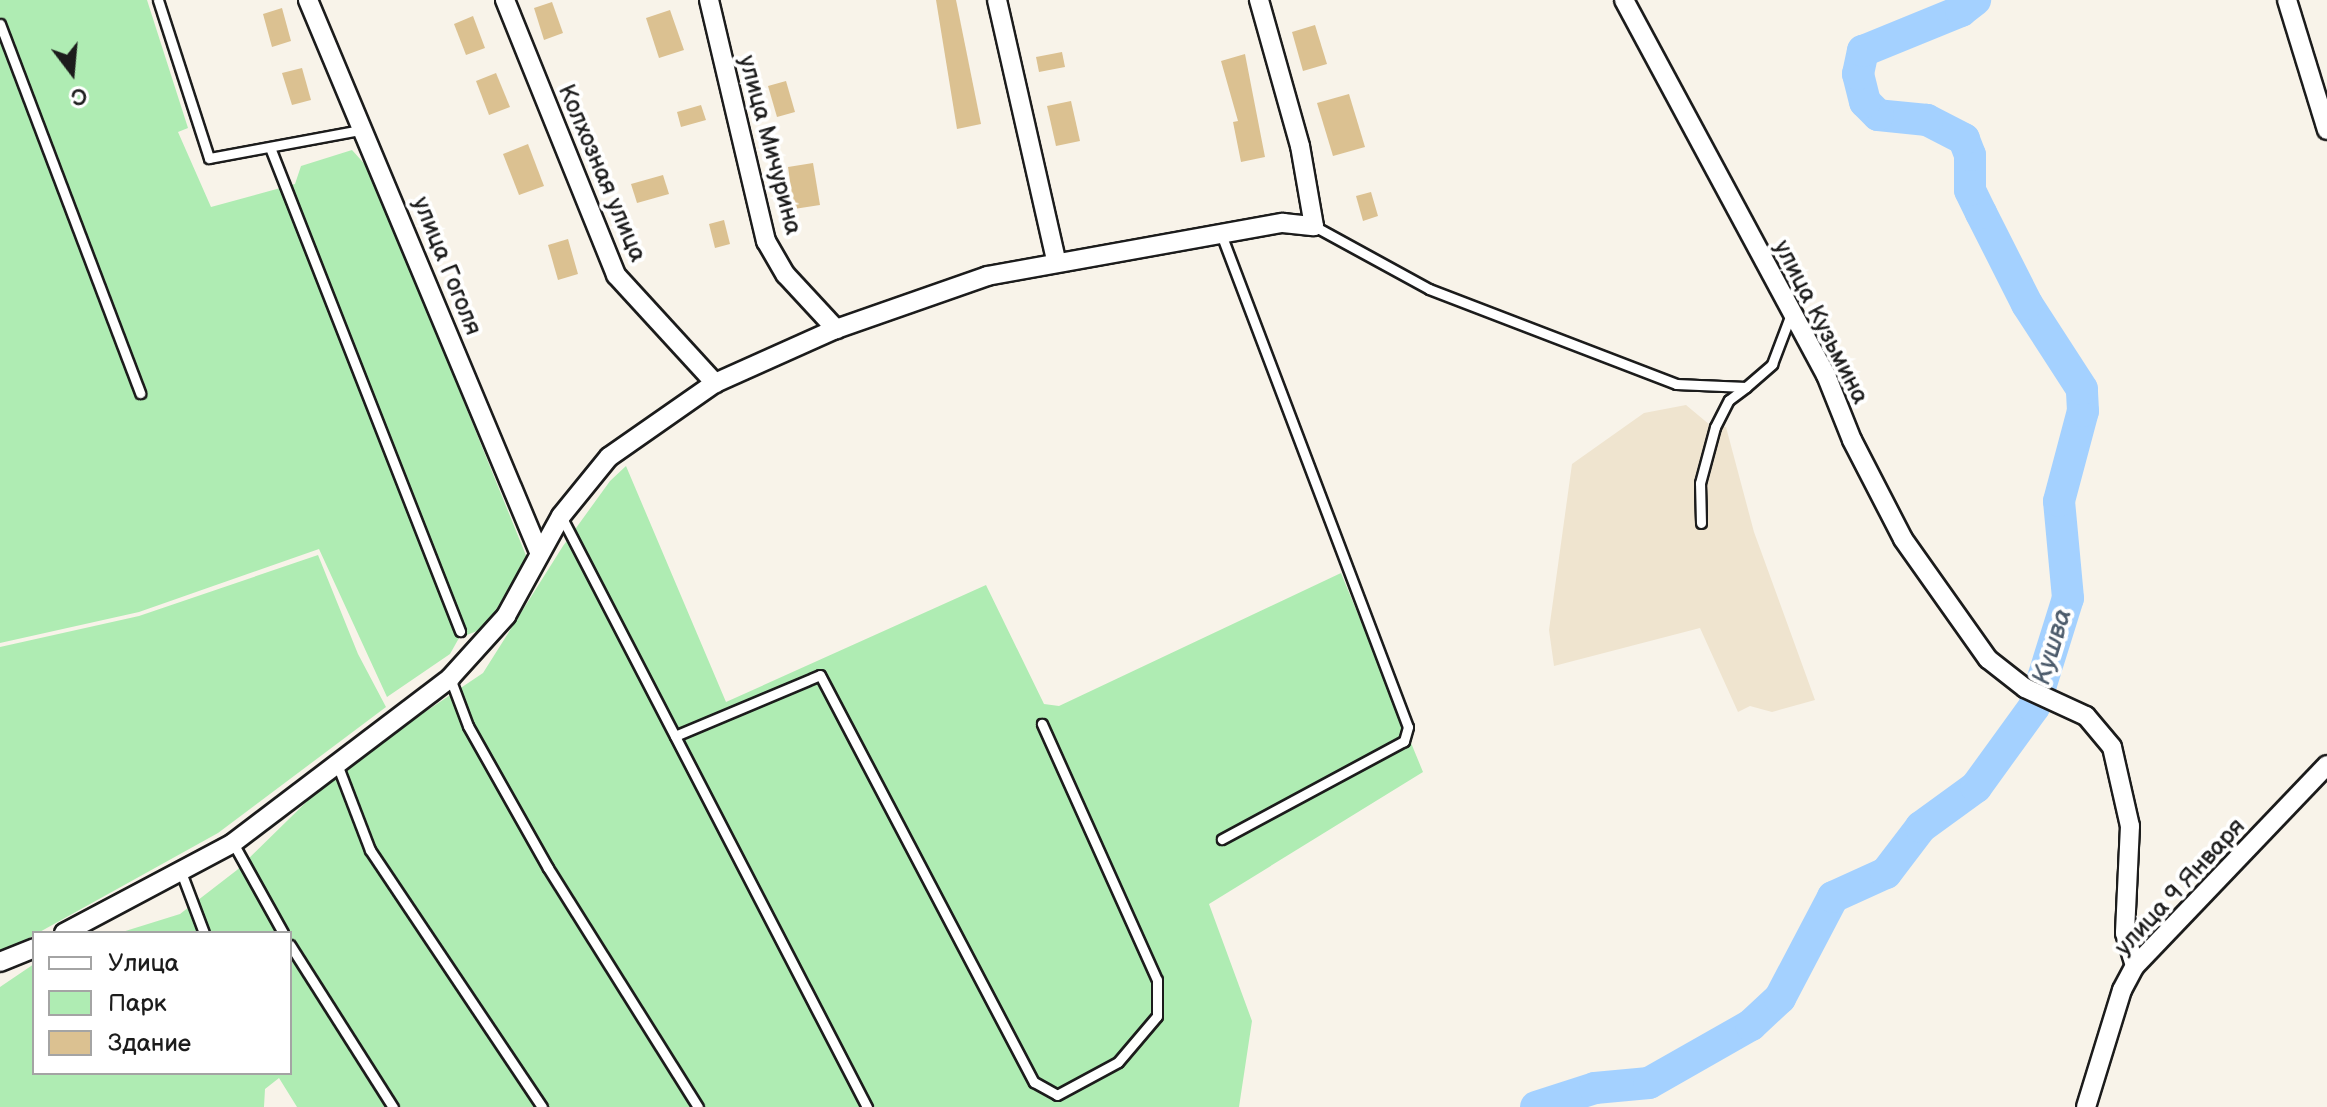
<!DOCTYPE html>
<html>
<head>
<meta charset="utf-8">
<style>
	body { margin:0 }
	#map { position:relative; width:2327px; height:1107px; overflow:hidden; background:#f8f3e9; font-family:"Balsamiq Sans",sans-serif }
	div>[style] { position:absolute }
	.built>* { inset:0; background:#efe4cf }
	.green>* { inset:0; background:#afecb3 }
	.river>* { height:32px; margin:-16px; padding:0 16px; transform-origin:16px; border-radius:16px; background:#a4d1ff }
	.building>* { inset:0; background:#dbc191 }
	.roads { filter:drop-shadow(2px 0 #1c1c1c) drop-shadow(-2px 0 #1c1c1c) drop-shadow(0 2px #1c1c1c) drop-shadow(0 -2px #1c1c1c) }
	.lane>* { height:9px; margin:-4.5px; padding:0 4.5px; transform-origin:4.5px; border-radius:4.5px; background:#fff }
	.street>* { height:18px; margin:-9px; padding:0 9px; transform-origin:9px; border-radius:9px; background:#fff }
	span { translate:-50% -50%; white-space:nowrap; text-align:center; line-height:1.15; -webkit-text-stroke:8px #fff; paint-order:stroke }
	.street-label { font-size:24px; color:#1c1c1c }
	.water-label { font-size:26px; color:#4c5b6b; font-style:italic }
	.legend { position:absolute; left:32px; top:931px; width:260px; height:144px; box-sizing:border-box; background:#fff; border:2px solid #a4a4a4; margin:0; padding:10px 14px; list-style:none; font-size:24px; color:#1c1c1c }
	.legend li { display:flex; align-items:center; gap:16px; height:40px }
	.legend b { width:40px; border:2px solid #a4a4a4 }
	.north { position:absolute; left:32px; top:32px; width:80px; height:80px; -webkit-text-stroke:6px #fff; paint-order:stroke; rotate:164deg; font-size:22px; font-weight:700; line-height:32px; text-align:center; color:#1c1c1c }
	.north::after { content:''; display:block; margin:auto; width:28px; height:36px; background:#1c1c1c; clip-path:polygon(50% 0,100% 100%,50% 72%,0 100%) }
</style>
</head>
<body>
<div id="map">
	<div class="built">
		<i style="clip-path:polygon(1686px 405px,1710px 425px,1726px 427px,1754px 532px,1815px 700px,1772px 712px,1750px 706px,1738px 712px,1700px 628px,1554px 666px,1549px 630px,1572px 464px,1644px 413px)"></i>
	</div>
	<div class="green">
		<i style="clip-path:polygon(0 0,147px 0,188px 128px,178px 132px,211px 207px,295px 184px,301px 166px,352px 150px,370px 170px,527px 558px,485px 628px,459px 638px,450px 654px,387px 697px,319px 549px,139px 612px,0 643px)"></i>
		<i style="clip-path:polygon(626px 466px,726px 702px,986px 585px,1044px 704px,1059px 706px,1341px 573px,1423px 772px,1209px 904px,1252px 1021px,1239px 1107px,297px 1107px,279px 1078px,265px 1089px,264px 1107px,0 1107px,0 987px,34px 964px,34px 1073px,290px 1073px,290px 933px,119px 933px,180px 914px,237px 870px,340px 769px,483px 673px,563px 546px,610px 481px)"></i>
		<i style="clip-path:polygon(318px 555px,358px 654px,386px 707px,218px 833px,0 954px,0 647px,139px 616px)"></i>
	</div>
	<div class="river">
		<i style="left:1536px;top:1107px;width:62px;rotate:-17.9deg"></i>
		<i style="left:1595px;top:1088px;width:54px;rotate:-5.3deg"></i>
		<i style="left:1649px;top:1083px;width:117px;rotate:-29.6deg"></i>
		<i style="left:1751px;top:1025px;width:40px;rotate:-43deg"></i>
		<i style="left:1780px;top:998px;width:114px;rotate:-62.3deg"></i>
		<i style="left:1833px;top:897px;width:58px;rotate:-24.4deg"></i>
		<i style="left:1886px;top:873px;width:58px;rotate:-52.7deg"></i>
		<i style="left:1921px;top:827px;width:68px;rotate:-36deg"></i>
		<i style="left:1976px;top:787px;width:99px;rotate:-54.1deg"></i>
		<i style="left:2034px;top:707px;width:114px;rotate:-72.7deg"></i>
		<i style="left:2068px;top:598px;width:97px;rotate:-95.3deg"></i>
		<i style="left:2059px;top:501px;width:93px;rotate:-75.1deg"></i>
		<i style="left:2083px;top:411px;width:22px;rotate:-93deg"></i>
		<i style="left:2082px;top:389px;width:101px;rotate:-122.9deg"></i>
		<i style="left:2027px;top:304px;width:102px;rotate:-116.8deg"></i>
		<i style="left:1981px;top:213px;width:25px;rotate:-116deg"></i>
		<i style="left:1970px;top:190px;width:35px;rotate:-90deg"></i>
		<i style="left:1970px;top:155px;width:17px;rotate:-111deg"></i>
		<i style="left:1964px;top:139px;width:42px;rotate:-152.8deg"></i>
		<i style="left:1927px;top:120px;width:49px;rotate:-174.2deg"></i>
		<i style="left:1878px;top:115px;width:18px;rotate:-135deg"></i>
		<i style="left:1865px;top:102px;width:29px;rotate:-104deg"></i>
		<i style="left:1858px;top:74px;width:24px;rotate:-78deg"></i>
		<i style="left:1863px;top:51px;width:106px;rotate:-22.2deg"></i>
		<i style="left:1961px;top:11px;width:18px;rotate:-38deg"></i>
	</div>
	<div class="building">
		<i style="clip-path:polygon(936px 0,956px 0,981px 124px,957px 129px)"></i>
		<i style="clip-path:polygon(552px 2px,563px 33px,544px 40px,534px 8px)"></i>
		<i style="clip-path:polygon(282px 8px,291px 41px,272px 47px,263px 14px)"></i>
		<i style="clip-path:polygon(670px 10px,684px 50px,659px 58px,646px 18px)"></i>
		<i style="clip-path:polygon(473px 16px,485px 48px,466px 55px,454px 24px)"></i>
		<i style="clip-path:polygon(1315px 25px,1327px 64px,1303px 71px,1292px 32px)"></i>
		<i style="clip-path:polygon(1062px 52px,1065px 67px,1039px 72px,1036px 57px)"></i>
		<i style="clip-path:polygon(1245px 54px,1265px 157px,1241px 162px,1233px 122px,1238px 121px,1221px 61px)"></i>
		<i style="clip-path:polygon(302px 68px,311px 100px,292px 105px,282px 73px)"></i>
		<i style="clip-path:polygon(496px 73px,510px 107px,489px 115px,476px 81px)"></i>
		<i style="clip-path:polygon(786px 81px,795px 112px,777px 117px,768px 86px)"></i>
		<i style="clip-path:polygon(1349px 94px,1365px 147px,1333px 156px,1317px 103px)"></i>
		<i style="clip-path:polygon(1071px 101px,1080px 141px,1056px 146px,1047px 106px)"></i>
		<i style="clip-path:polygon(701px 105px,706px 120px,681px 127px,677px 112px)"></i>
		<i style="clip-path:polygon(528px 144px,544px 186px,519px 195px,503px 154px)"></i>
		<i style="clip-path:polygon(813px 163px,820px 205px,794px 209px,788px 167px)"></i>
		<i style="clip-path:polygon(663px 175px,669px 194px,637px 203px,631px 184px)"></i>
		<i style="clip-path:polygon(1371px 192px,1378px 216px,1363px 221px,1356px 196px)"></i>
		<i style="clip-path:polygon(724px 220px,730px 244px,715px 248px,709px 224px)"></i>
		<i style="clip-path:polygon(568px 239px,578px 274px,558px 280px,548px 245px)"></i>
	</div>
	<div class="roads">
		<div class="lane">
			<i style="left:158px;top:0;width:166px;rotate:72.1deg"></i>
			<i style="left:209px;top:158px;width:154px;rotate:-10.5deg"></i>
			<i style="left:0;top:24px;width:395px;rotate:69.2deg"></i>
			<i style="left:271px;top:150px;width:517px;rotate:68.55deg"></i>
			<i style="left:1314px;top:226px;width:131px;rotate:28.7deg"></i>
			<i style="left:1429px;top:289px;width:265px;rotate:21deg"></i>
			<i style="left:1676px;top:384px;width:70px;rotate:2.5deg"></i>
			<i style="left:1746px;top:387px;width:35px;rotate:-41deg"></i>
			<i style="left:1772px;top:364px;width:53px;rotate:-69.2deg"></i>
			<i style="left:1221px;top:234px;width:527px;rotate:69.23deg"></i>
			<i style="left:1408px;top:727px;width:15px;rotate:106deg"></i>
			<i style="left:1404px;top:741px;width:207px;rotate:151.7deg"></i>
			<i style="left:561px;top:516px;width:666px;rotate:62.63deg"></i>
			<i style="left:1701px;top:523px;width:40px;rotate:-91.4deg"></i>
			<i style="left:1700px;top:483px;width:58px;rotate:-75deg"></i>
			<i style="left:1715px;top:427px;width:30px;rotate:-63deg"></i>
			<i style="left:1729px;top:400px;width:21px;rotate:-37deg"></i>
			<i style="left:450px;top:678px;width:51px;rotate:69.4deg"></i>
			<i style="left:468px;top:726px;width:163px;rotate:60.6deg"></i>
			<i style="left:548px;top:868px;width:282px;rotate:57.9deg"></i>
			<i style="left:675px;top:736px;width:157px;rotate:-22.8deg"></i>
			<i style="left:820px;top:675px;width:460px;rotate:62.3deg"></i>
			<i style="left:1034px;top:1082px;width:26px;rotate:29deg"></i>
			<i style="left:1057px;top:1095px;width:69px;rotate:-28.4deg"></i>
			<i style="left:1118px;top:1062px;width:60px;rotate:-49.7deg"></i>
			<i style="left:1157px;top:1016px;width:36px;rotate:-90deg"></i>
			<i style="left:1157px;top:980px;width:281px;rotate:-114.2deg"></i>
			<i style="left:337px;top:764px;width:92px;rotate:69deg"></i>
			<i style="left:370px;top:850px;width:309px;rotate:56.2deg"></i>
			<i style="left:233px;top:843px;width:103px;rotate:60.9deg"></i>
			<i style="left:181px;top:872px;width:65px;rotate:69.3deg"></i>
			<i style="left:290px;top:945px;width:192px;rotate:57.6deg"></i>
		</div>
		<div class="street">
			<i style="left:308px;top:0;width:598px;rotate:67.29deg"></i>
			<i style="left:505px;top:0;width:297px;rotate:68deg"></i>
			<i style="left:616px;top:275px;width:147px;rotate:47.5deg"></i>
			<i style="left:709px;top:0;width:248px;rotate:76.7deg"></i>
			<i style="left:766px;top:241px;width:39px;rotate:60deg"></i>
			<i style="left:786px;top:275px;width:74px;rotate:47.2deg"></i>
			<i style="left:997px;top:0;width:267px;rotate:77.2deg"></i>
			<i style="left:1624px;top:0;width:426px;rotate:61.7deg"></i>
			<i style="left:1826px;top:375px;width:70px;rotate:68.2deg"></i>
			<i style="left:1852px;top:440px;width:111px;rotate:62.7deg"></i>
			<i style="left:1903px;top:539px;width:147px;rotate:54.7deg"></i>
			<i style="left:1988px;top:659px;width:47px;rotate:38.1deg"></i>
			<i style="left:2025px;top:688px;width:67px;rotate:24.7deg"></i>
			<i style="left:2086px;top:716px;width:40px;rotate:50deg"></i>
			<i style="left:2112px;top:747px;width:81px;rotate:77.2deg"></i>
			<i style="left:2130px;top:826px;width:107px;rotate:92.7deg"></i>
			<i style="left:2125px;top:933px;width:34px;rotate:73deg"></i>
			<i style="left:2287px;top:0;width:136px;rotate:72.9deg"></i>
			<i style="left:64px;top:933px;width:191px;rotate:-28deg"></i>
			<i style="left:233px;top:843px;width:273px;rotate:-37.2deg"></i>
			<i style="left:450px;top:678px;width:84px;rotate:-47.9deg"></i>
			<i style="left:506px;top:616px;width:114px;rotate:-61.2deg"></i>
			<i style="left:561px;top:516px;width:76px;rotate:-50.9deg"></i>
			<i style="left:609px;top:457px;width:129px;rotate:-34.9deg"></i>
			<i style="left:715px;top:383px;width:133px;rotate:-24.1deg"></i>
			<i style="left:836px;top:329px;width:160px;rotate:-19.3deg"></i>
			<i style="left:987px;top:276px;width:301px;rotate:-10.2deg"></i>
			<i style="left:1283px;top:223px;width:31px;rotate:6deg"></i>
			<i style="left:1314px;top:226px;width:81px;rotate:-99.9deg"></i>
			<i style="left:1300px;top:146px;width:152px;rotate:-105.7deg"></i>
			<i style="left:0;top:962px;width:37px;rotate:-22deg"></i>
			<i style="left:2086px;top:1107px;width:122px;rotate:-72.9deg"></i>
			<i style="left:2122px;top:990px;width:27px;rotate:-62deg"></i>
			<i style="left:2135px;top:966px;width:278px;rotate:-46.3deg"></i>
		</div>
	</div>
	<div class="street-label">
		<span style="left:770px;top:145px;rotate:75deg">улица Мичурина</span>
		<span style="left:602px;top:173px;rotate:67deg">Колхозная улица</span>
		<span style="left:447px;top:266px;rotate:68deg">улица Гоголя</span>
		<span style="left:1821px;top:322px;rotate:63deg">улица Кузьмина</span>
		<span style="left:2180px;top:887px;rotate:-47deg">улица 9 Января</span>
	</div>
	<div class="water-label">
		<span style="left:2053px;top:647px;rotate:-73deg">Кушва</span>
	</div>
	<ul class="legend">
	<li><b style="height:10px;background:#fff"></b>Улица</li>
	<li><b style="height:22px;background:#afecb3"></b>Парк</li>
	<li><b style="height:22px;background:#dbc191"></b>Здание</li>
	</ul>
	<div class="north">С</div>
</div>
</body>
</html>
